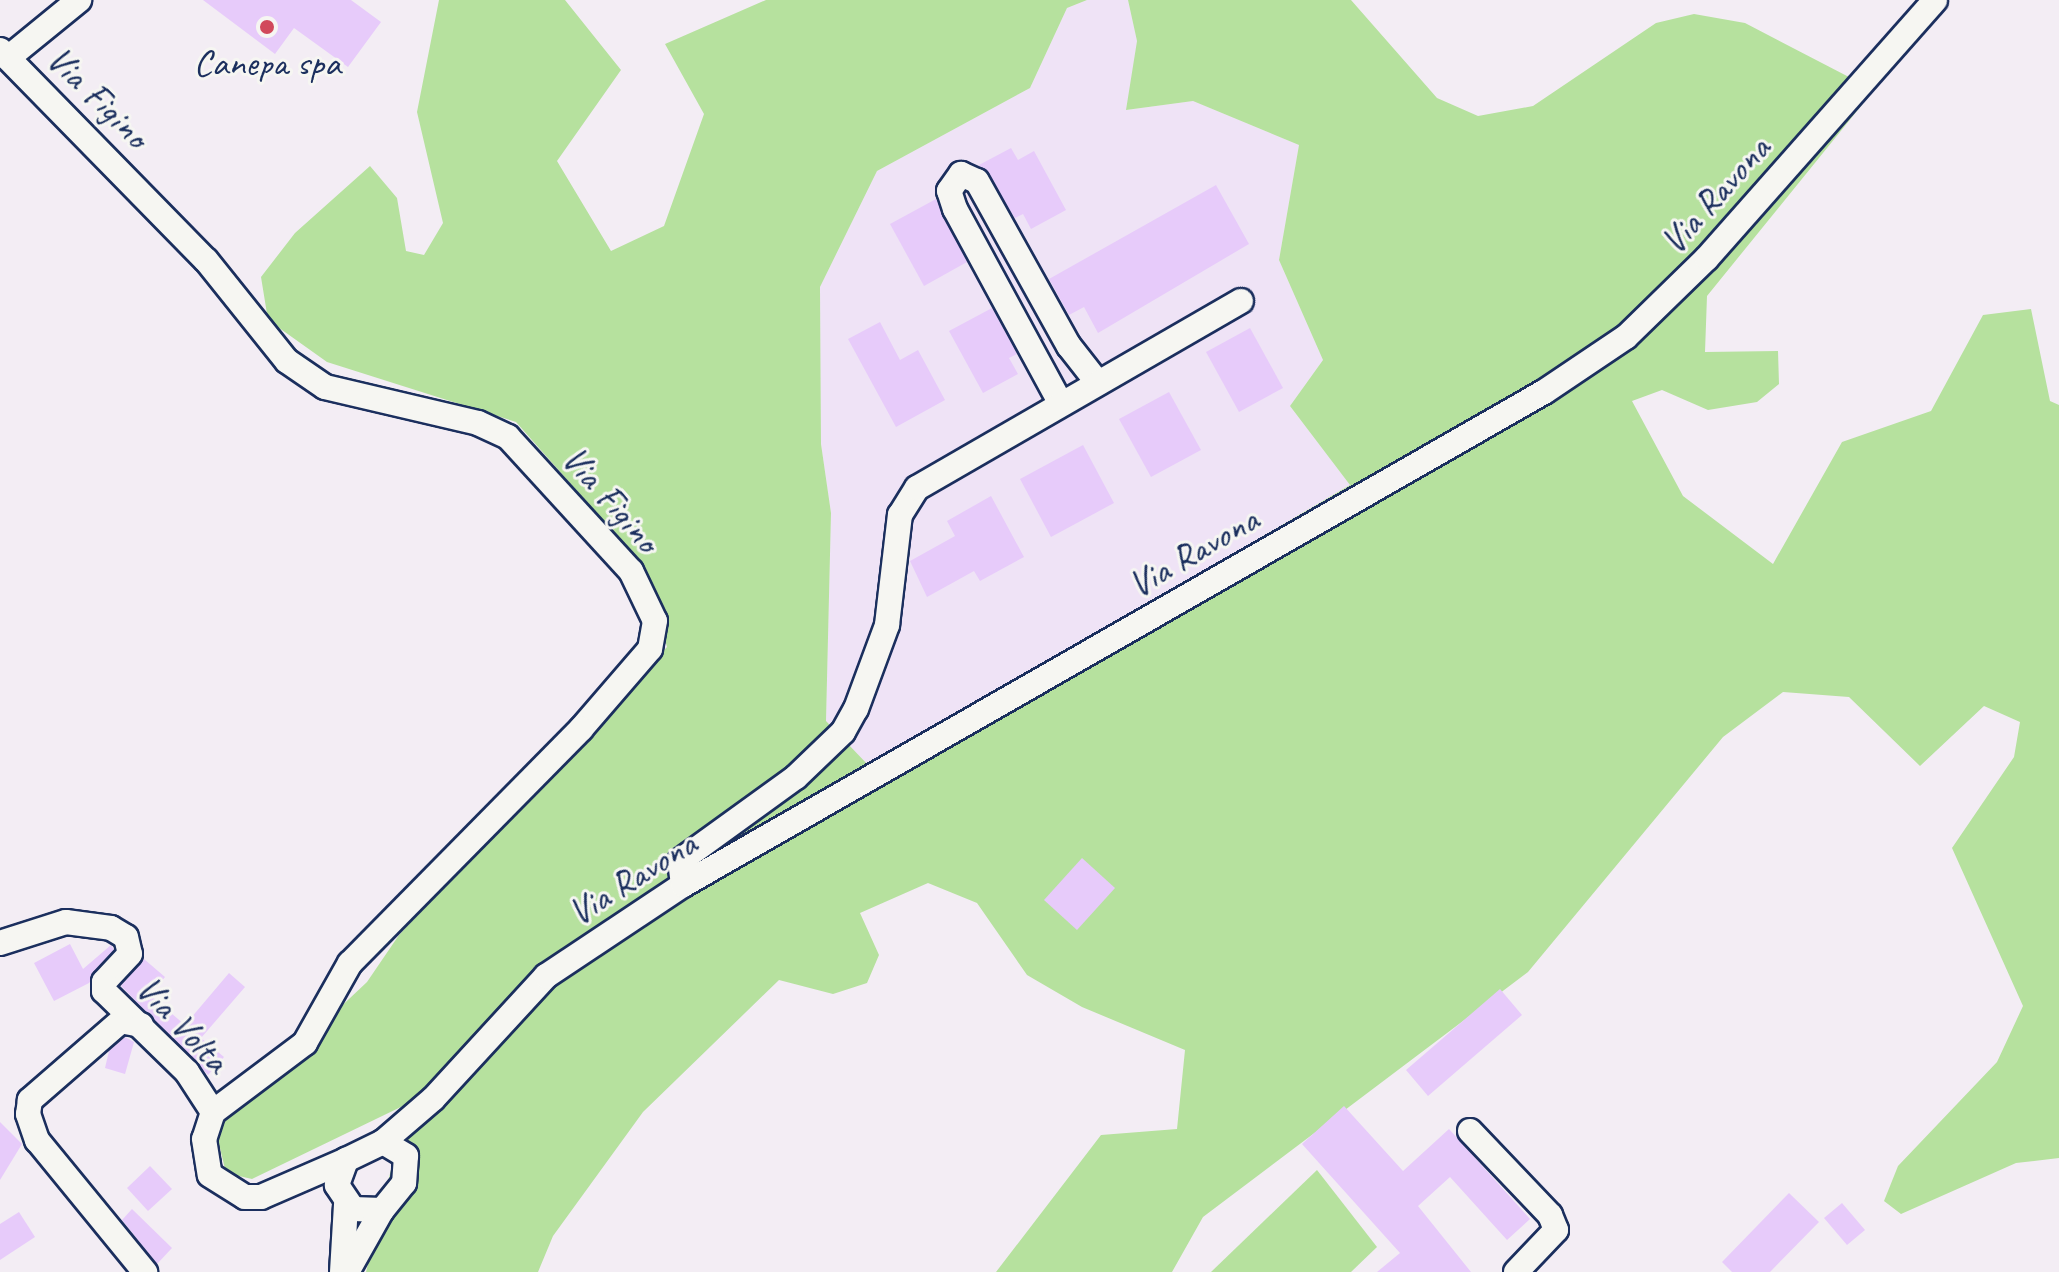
<!DOCTYPE html>
<html>
<head>
<meta charset="utf-8">
<style>
	body { margin:0 }
	#map { position:relative; width:2059px; height:1272px; overflow:hidden; background:#f3edf4; font-family:Caveat,sans-serif }
	div>[style] { position:absolute }
	.built>* { inset:0; background:#efe3f6 }
	.green>* { inset:0; background:#b6e19e }
	.building>* { inset:0; background:#e7cbfa }
	.roads { filter:drop-shadow(2px 0 #1b2f5e) drop-shadow(-2px 0 #1b2f5e) drop-shadow(0 2px #1b2f5e) drop-shadow(0 -2px #1b2f5e) }
	.minor>* { height:24px; margin:-12px; padding:0 12px; transform-origin:12px; border-radius:12px; background:#f6f6f2 }
	.dots>* { width:22px; height:22px; translate:-50% -50%; box-sizing:border-box; border:4px solid #f6f6f2; border-radius:50% }
	span { translate:-50% -50%; white-space:nowrap; text-align:center; line-height:1.15; -webkit-text-stroke:6px #f6f6f2; paint-order:stroke }
	.poi-label { font-size:38px; color:#1b2f5e }
	.street-label { font-size:38px; color:#1b2f5e }
</style>
</head>
<body>
<div id="map">
	<div class="built">
		<i style="clip-path:polygon(1087px 0,1128px 0,1137px 41px,1127px 110px,1193px 101px,1299px 145px,1279px 260px,1323px 360px,1290px 406px,1350px 485px,870px 767px,826px 722px,831px 513px,821px 444px,820px 287px,877px 171px,1030px 88px,1067px 8px)"></i>
	</div>
	<div class="green">
		<i style="clip-path:polygon(439px 0,565px 0,621px 70px,557px 161px,611px 251px,664px 226px,704px 114px,665px 44px,766px 0,1087px 0,1067px 8px,1030px 88px,877px 171px,820px 287px,821px 444px,831px 513px,826px 721px,870px 767px,1350px 485px,1290px 406px,1323px 360px,1279px 260px,1299px 145px,1193px 101px,1126px 110px,1137px 41px,1128px 0,1351px 0,1437px 98px,1478px 116px,1533px 106px,1656px 23px,1694px 14px,1745px 23px,1874px 90px,1707px 296px,1705px 352px,1778px 351px,1779px 384px,1757px 402px,1708px 410px,1662px 390px,1632px 401px,1683px 496px,1773px 564px,1842px 442px,1931px 411px,1983px 315px,2031px 309px,2050px 401px,2059px 405px,2059px 1158px,2016px 1163px,1901px 1214px,1884px 1201px,1898px 1166px,1997px 1062px,2023px 1006px,1952px 848px,2014px 757px,2020px 722px,1984px 706px,1920px 766px,1849px 697px,1783px 692px,1723px 737px,1528px 972px,1203px 1217px,1172px 1272px,996px 1272px,1101px 1135px,1177px 1129px,1185px 1050px,1082px 1007px,1027px 975px,977px 903px,928px 883px,860px 913px,879px 955px,867px 983px,833px 994px,779px 980px,643px 1112px,553px 1236px,538px 1272px,366px 1272px,407px 1104px,252px 1179px,226px 1173px,218px 1140px,226px 1115px,367px 982px,399px 935px,667px 647px,646px 569px,516px 422px,327px 362px,268px 320px,261px 277px,295px 233px,370px 166px,397px 198px,406px 251px,424px 255px,443px 223px,417px 112px)"></i>
		<i style="clip-path:polygon(1317px 1170px,1377px 1247px,1351px 1272px,1211px 1272px)"></i>
	</div>
	<div class="building">
		<i style="clip-path:polygon(203px 0,351px 0,381px 22px,348px 67px,294px 28px,275px 54px)"></i>
		<i style="clip-path:polygon(1011px 148px,1018px 160px,1034px 151px,1066px 210px,1031px 229px,1023px 214px,1015px 218px,979px 165px)"></i>
		<i style="clip-path:polygon(1216px 185px,1249px 244px,1098px 333px,1084px 307px,1069px 315px,1049px 279px)"></i>
		<i style="clip-path:polygon(936px 199px,967px 262px,924px 286px,890px 224px)"></i>
		<i style="clip-path:polygon(992px 308px,1017px 354px,1009px 358px,1018px 374px,983px 393px,949px 331px)"></i>
		<i style="clip-path:polygon(880px 322px,900px 360px,918px 350px,945px 400px,896px 427px,848px 339px)"></i>
		<i style="clip-path:polygon(1250px 328px,1283px 388px,1239px 412px,1206px 352px)"></i>
		<i style="clip-path:polygon(1169px 392px,1201px 450px,1151px 477px,1119px 419px)"></i>
		<i style="clip-path:polygon(1083px 445px,1114px 503px,1051px 537px,1020px 479px)"></i>
		<i style="clip-path:polygon(991px 496px,1024px 557px,980px 581px,974px 571px,927px 597px,910px 561px,955px 536px,947px 521px)"></i>
		<i style="clip-path:polygon(1082px 858px,1115px 888px,1077px 930px,1044px 900px)"></i>
		<i style="clip-path:polygon(70px 944px,83px 969px,111px 945px,114px 950px,89px 983px,54px 1001px,34px 963px)"></i>
		<i style="clip-path:polygon(144px 959px,165px 977px,150px 995px,185px 1025px,229px 973px,245px 987px,201px 1038px,224px 1057px,208px 1075px,121px 986px)"></i>
		<i style="clip-path:polygon(1500px 989px,1522px 1015px,1428px 1096px,1406px 1070px)"></i>
		<i style="clip-path:polygon(125px 1037px,134px 1042px,125px 1074px,105px 1068px,109px 1051px)"></i>
		<i style="clip-path:polygon(1344px 1106px,1403px 1171px,1449px 1129px,1530px 1219px,1507px 1240px,1450px 1177px,1418px 1206px,1471px 1272px,1377px 1272px,1400px 1253px,1302px 1144px)"></i>
		<i style="clip-path:polygon(0 1122px,22px 1144px,0 1180px)"></i>
		<i style="clip-path:polygon(150px 1166px,172px 1189px,148px 1211px,127px 1188px)"></i>
		<i style="clip-path:polygon(1789px 1193px,1819px 1222px,1770px 1272px,1732px 1272px,1722px 1262px)"></i>
		<i style="clip-path:polygon(1842px 1203px,1865px 1230px,1847px 1245px,1824px 1218px)"></i>
		<i style="clip-path:polygon(132px 1209px,172px 1248px,157px 1264px,122px 1220px)"></i>
		<i style="clip-path:polygon(19px 1212px,35px 1237px,0 1260px,0 1224px)"></i>
	</div>
	<div class="roads">
		<div class="minor">
			<i style="left:0;top:50px;width:294px;rotate:45.6deg"></i>
			<i style="left:206px;top:260px;width:129px;rotate:51.3deg"></i>
			<i style="left:287px;top:361px;width:46px;rotate:34.4deg"></i>
			<i style="left:325px;top:387px;width:157px;rotate:13.2deg"></i>
			<i style="left:478px;top:423px;width:33px;rotate:25deg"></i>
			<i style="left:508px;top:437px;width:182px;rotate:47.5deg"></i>
			<i style="left:631px;top:571px;width:55px;rotate:64.4deg"></i>
			<i style="left:655px;top:621px;width:28px;rotate:100deg"></i>
			<i style="left:650px;top:649px;width:106px;rotate:130.8deg"></i>
			<i style="left:581px;top:729px;width:329px;rotate:134.6deg"></i>
			<i style="left:350px;top:963px;width:92px;rotate:119.4deg"></i>
			<i style="left:305px;top:1043px;width:115px;rotate:143.1deg"></i>
			<i style="left:213px;top:1112px;width:28px;rotate:108deg"></i>
			<i style="left:204px;top:1139px;width:36px;rotate:81deg"></i>
			<i style="left:210px;top:1175px;width:41px;rotate:32.2deg"></i>
			<i style="left:245px;top:1197px;width:16px"></i>
			<i style="left:261px;top:1197px;width:93px;rotate:-23.5deg"></i>
			<i style="left:8px;top:58px;width:92px;rotate:-39.2deg"></i>
			<i style="left:1061px;top:404px;width:222px;rotate:-118.5deg"></i>
			<i style="left:955px;top:209px;width:19px;rotate:-108deg"></i>
			<i style="left:949px;top:191px;width:21px;rotate:-55deg"></i>
			<i style="left:961px;top:174px;width:17px;rotate:24deg"></i>
			<i style="left:977px;top:181px;width:189px;rotate:60.9deg"></i>
			<i style="left:1069px;top:346px;width:47px;rotate:51.9deg"></i>
			<i style="left:683px;top:885px;width:24px;rotate:-97deg"></i>
			<i style="left:680px;top:861px;width:143px;rotate:-35.9deg"></i>
			<i style="left:796px;top:777px;width:65px;rotate:-43.8deg"></i>
			<i style="left:843px;top:732px;width:26px;rotate:-61deg"></i>
			<i style="left:856px;top:709px;width:90px;rotate:-69.7deg"></i>
			<i style="left:887px;top:625px;width:111px;rotate:-83.3deg"></i>
			<i style="left:900px;top:515px;width:32px;rotate:-58deg"></i>
			<i style="left:917px;top:488px;width:374px;rotate:-30deg"></i>
			<i style="left:0;top:943px;width:69px;rotate:-17.7deg"></i>
			<i style="left:66px;top:922px;width:45px;rotate:7.6deg"></i>
			<i style="left:111px;top:928px;width:17px;rotate:31deg"></i>
			<i style="left:126px;top:937px;width:17px;rotate:77deg"></i>
			<i style="left:130px;top:954px;width:38px;rotate:133deg"></i>
			<i style="left:104px;top:982px;width:9px;rotate:90deg"></i>
			<i style="left:104px;top:991px;width:116px;rotate:44.3deg"></i>
			<i style="left:187px;top:1072px;width:48px;rotate:57deg"></i>
			<i style="left:141px;top:1025px;width:20px;rotate:-169deg"></i>
			<i style="left:121px;top:1021px;width:121px;rotate:139deg"></i>
			<i style="left:30px;top:1100px;width:14px;rotate:98deg"></i>
			<i style="left:28px;top:1114px;width:28px;rotate:71deg"></i>
			<i style="left:37px;top:1140px;width:171px;rotate:50.7deg"></i>
			<i style="left:1470px;top:1131px;width:116px;rotate:46.4deg"></i>
			<i style="left:1550px;top:1215px;width:16px;rotate:68deg"></i>
			<i style="left:1556px;top:1230px;width:58px;rotate:133.6deg"></i>
			<i style="left:383px;top:1142px;width:66px;rotate:-40.7deg"></i>
			<i style="left:433px;top:1099px;width:167px;rotate:-47.4deg"></i>
			<i style="left:546px;top:976px;width:164px;rotate:-33.6deg"></i>
			<i style="left:683px;top:885px;width:992px;rotate:-29.8deg"></i>
			<i style="left:1544px;top:392px;width:99px;rotate:-33.9deg"></i>
			<i style="left:1626px;top:337px;width:113px;rotate:-44.3deg"></i>
			<i style="left:1707px;top:258px;width:344px;rotate:-48.5deg"></i>
			<i style="left:383px;top:1142px;width:27px;rotate:31deg"></i>
			<i style="left:406px;top:1156px;width:27px;rotate:94deg"></i>
			<i style="left:404px;top:1183px;width:35px;rotate:129deg"></i>
			<i style="left:382px;top:1210px;width:29px;rotate:-178deg"></i>
			<i style="left:353px;top:1209px;width:29px;rotate:-124deg"></i>
			<i style="left:337px;top:1185px;width:27px;rotate:-70deg"></i>
			<i style="left:346px;top:1160px;width:41px;rotate:-25.9deg"></i>
			<i style="left:342px;top:1272px;width:68px;rotate:-86.6deg"></i>
			<i style="left:347px;top:1272px;width:71px;rotate:-60.6deg"></i>
		</div>
	</div>
	<div class="dots">
		<i style="left:267px;top:27px;background:#d1495b"></i>
	</div>
	<div class="poi-label">
		<span style="left:267px;top:63px">Canepa spa</span>
	</div>
	<div class="street-label">
		<span style="left:98px;top:97px;rotate:45deg">Via Figino</span>
		<span style="left:1715px;top:195px;rotate:-48deg">Via Ravona</span>
		<span style="left:611px;top:499px;rotate:49deg">Via Figino</span>
		<span style="left:1193px;top:552px;rotate:-30deg">Via Ravona</span>
		<span style="left:632px;top:878px;rotate:-32deg">Via Ravona</span>
		<span style="left:183px;top:1024px;rotate:47deg">Via Volta</span>
	</div>
</div>
</body>
</html>
